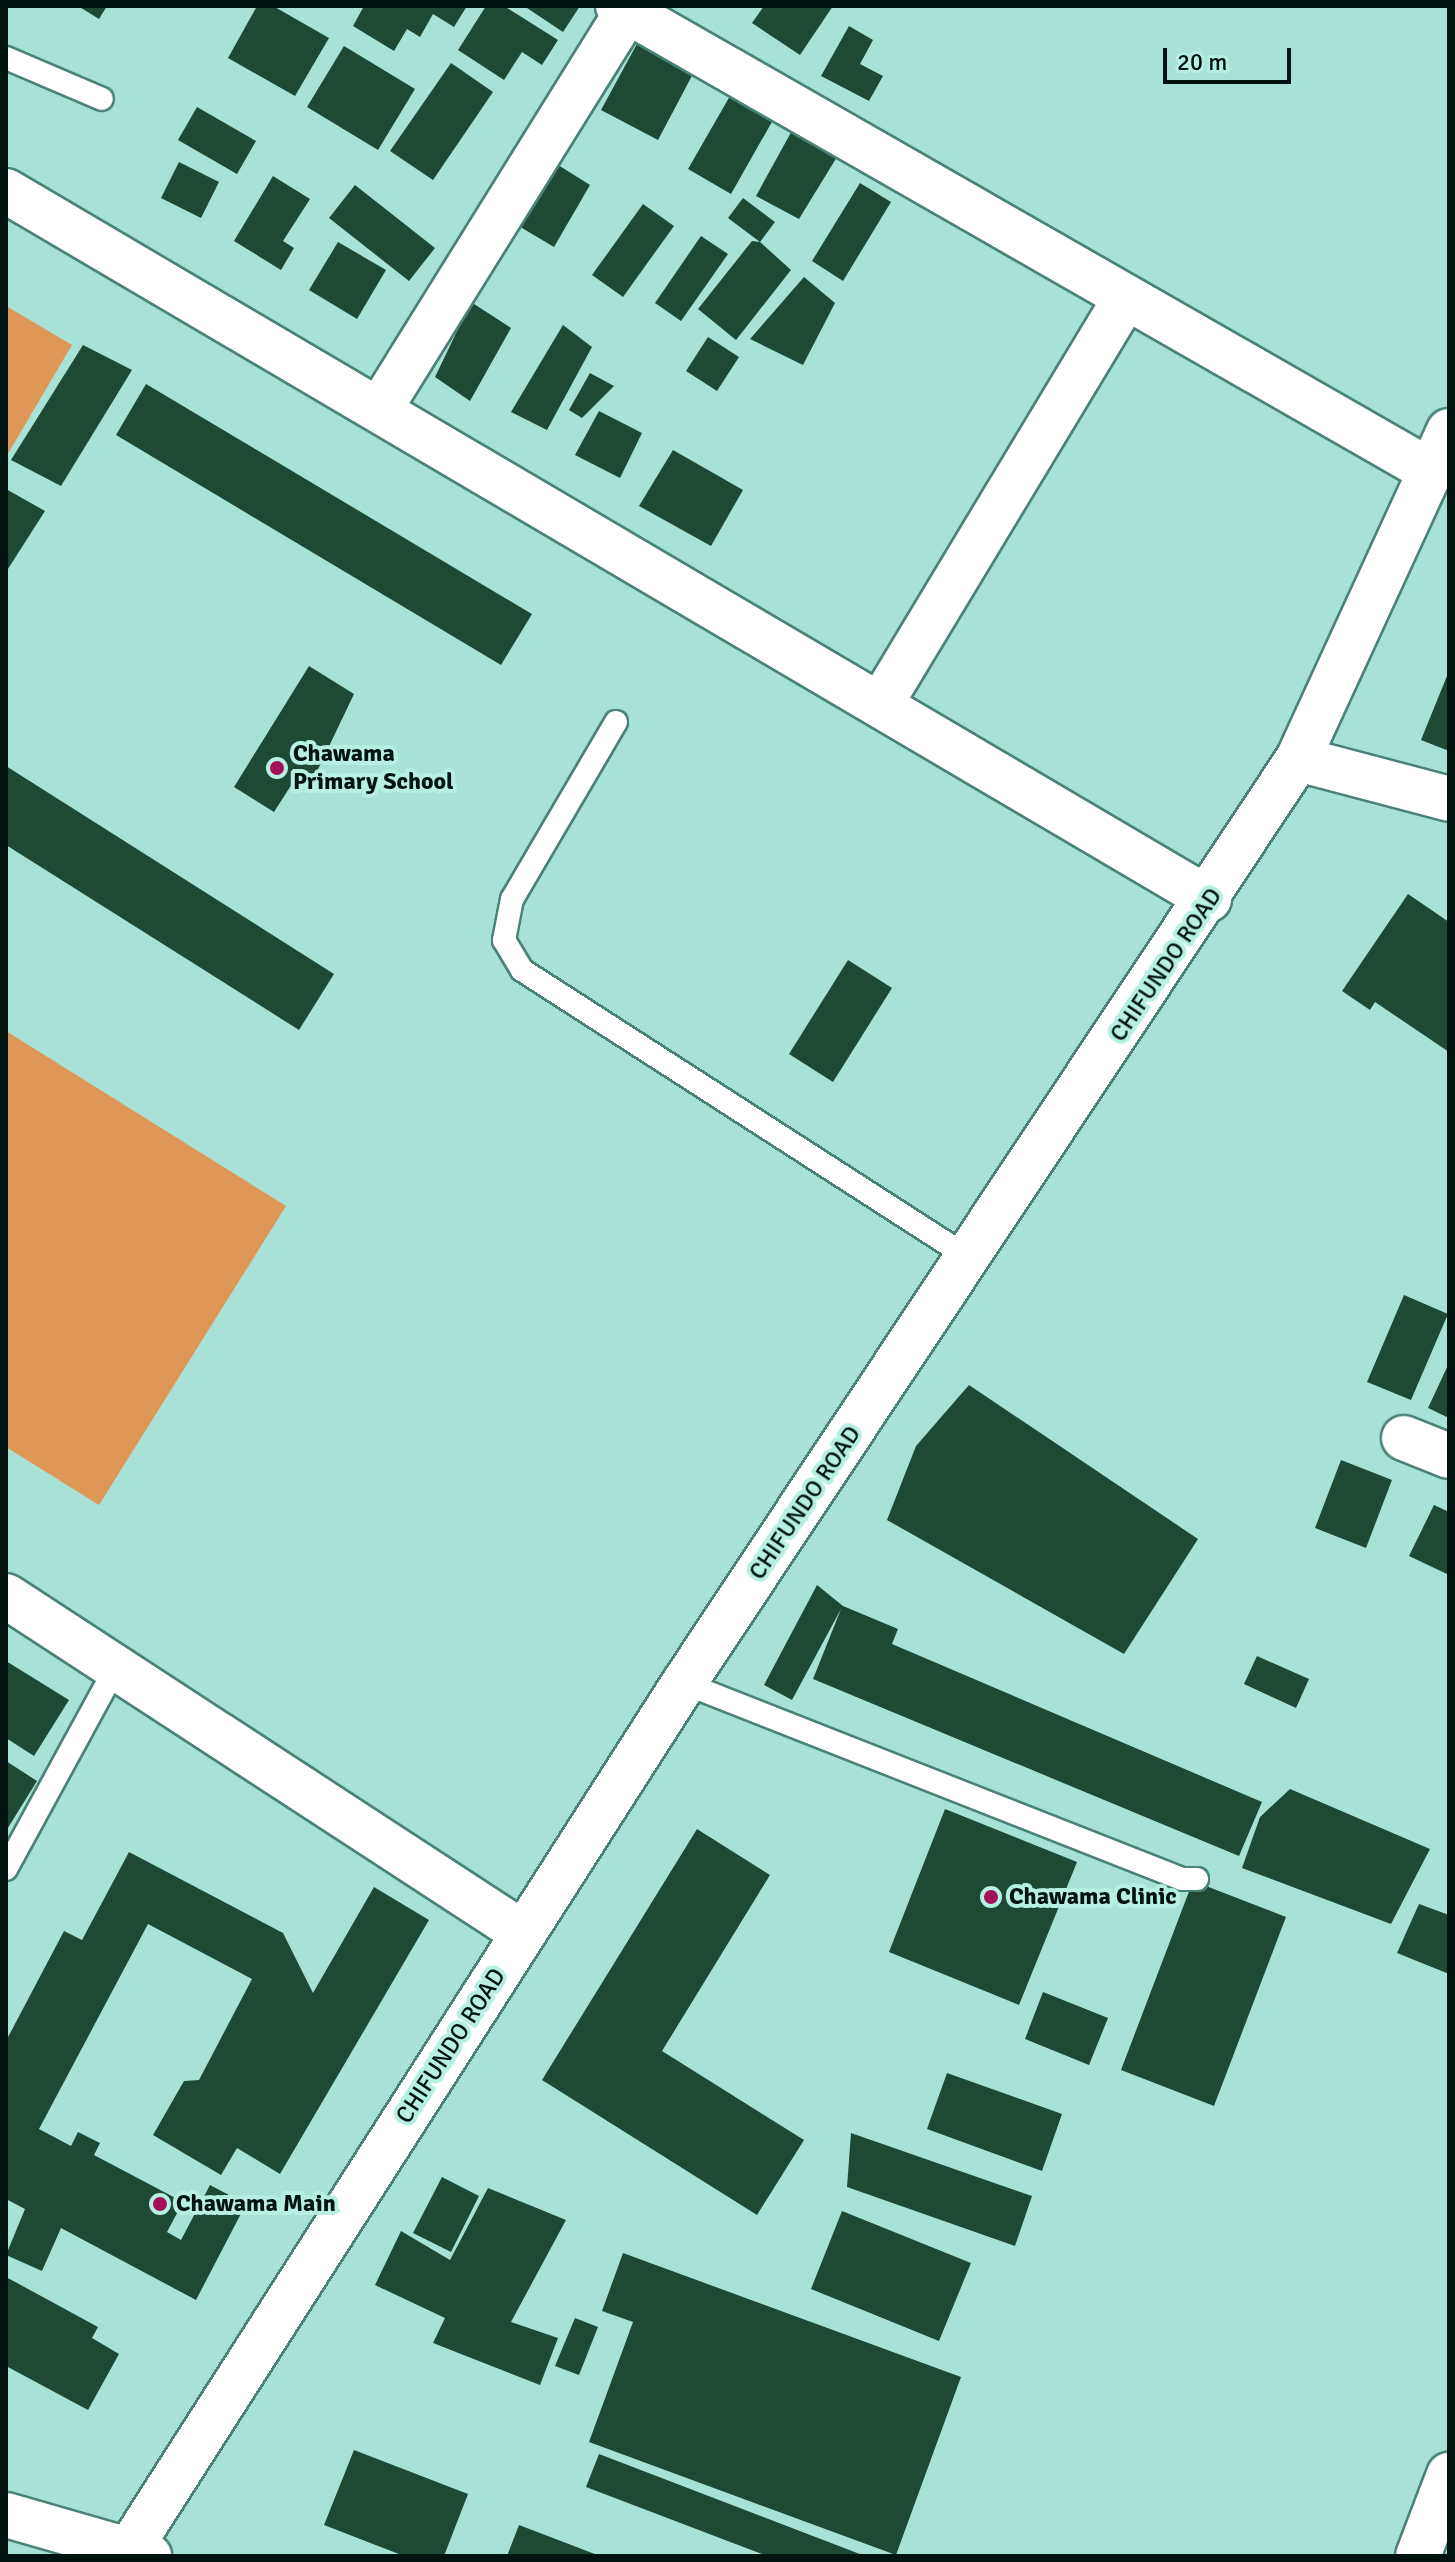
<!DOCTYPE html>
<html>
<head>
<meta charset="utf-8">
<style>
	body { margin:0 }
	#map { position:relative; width:1455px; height:2562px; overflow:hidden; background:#a8e2d6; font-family:Signika,sans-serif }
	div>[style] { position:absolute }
	.green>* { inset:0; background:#df9757 }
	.building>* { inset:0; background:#1e4a35 }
	.roads { filter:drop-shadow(2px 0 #4a8277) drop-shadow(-2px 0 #4a8277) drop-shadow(0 2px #4a8277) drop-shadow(0 -2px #4a8277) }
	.service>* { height:22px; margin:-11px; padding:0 11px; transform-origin:11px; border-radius:11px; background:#fff }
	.minor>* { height:44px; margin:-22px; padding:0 22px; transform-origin:22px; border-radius:22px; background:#fff }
	.tertiary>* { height:44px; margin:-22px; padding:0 22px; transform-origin:22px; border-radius:22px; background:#fff }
	.dots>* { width:22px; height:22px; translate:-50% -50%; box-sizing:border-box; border:4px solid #b5f0e3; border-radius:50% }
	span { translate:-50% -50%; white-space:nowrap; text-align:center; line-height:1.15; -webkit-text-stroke:8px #b5f0e3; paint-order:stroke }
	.poi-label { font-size:24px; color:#00130f; font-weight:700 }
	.left { translate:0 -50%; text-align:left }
	.street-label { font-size:24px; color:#00130f }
	.frame { position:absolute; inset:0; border:8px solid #00130f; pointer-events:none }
	.scale { position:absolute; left:1163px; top:48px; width:128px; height:36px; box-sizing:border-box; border:4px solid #00130f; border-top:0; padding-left:10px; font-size:24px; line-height:28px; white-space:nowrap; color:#00130f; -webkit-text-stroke:6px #b5f0e3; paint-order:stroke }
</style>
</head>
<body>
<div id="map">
	<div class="green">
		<i style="clip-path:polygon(6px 306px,72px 345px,6px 457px)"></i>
		<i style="clip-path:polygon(6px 1031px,286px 1206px,99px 1505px,6px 1447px)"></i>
	</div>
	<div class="building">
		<i style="clip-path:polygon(78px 6px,107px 6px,99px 19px)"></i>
		<i style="clip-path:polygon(257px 6px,273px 6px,329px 38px,295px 96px,228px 58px)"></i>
		<i style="clip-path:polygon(364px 6px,467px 6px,454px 27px,433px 14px,420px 37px,407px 29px,394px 51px,353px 26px)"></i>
		<i style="clip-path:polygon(486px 6px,504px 6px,558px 40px,542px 65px,522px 52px,504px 80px,458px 50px)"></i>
		<i style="clip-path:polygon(524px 6px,580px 6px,563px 32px)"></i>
		<i style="clip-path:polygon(764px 6px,833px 6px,800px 55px,752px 23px)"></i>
		<i style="clip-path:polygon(849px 26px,873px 40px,860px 64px,883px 76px,869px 101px,821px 76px)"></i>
		<i style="clip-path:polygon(638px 42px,694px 72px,658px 140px,601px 110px)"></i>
		<i style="clip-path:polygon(344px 46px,415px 89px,378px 150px,307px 107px)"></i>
		<i style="clip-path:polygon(451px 63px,493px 92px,433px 180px,390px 151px)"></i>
		<i style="clip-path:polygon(730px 96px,773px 120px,731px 194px,688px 169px)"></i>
		<i style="clip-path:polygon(197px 107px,256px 141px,237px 174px,178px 140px)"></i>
		<i style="clip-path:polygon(794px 127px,840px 152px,799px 219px,756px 196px)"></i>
		<i style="clip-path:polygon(179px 162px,219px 182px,201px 218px,161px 198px)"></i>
		<i style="clip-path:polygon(555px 163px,590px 185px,554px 247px,517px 225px)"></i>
		<i style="clip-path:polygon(273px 176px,310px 199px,283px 241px,294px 248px,281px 270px,234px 241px)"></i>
		<i style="clip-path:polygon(860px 183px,891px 202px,843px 281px,812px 261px)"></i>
		<i style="clip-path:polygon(355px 185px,435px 248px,409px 281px,329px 218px)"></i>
		<i style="clip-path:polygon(743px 198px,775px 222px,760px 242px,791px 270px,736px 340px,698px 309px,752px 241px,760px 242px,728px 218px)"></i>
		<i style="clip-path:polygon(643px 204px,674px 226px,623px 297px,592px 275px)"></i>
		<i style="clip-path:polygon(701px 236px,728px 254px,681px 321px,655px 303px)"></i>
		<i style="clip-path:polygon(338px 242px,386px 270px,357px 319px,309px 290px)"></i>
		<i style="clip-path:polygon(804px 277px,835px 303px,803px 365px,750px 339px)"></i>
		<i style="clip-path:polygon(471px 302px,511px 328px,470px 401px,435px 377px)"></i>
		<i style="clip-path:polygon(563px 325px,592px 347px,547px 430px,511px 412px)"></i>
		<i style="clip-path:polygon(708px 337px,739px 357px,717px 391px,686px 371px)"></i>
		<i style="clip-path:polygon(83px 345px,132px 370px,61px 486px,11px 460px)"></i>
		<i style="clip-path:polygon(590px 373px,614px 386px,582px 418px,569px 410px)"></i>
		<i style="clip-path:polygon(146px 384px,532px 614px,501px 665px,116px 435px)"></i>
		<i style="clip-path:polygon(599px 411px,642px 433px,620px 478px,575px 455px)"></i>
		<i style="clip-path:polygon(673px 450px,743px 490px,711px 546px,639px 506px)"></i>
		<i style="clip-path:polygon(6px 489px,45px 511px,6px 572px)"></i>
		<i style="clip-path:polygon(309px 666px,354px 694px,312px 782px,299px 773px,274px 812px,234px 787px)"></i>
		<i style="clip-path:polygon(1449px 671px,1449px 751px,1421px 740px)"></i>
		<i style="clip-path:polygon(6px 766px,334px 974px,299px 1030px,6px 845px)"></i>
		<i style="clip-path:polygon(1408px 894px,1449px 922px,1449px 1052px,1375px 1002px,1370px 1010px,1342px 991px)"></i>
		<i style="clip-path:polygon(848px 960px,892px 988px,833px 1082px,789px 1054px)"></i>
		<i style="clip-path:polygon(1404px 1295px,1448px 1314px,1411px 1400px,1367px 1382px)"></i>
		<i style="clip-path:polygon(1449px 1363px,1449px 1418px,1428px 1408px)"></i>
		<i style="clip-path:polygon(969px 1385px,1198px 1539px,1124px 1654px,887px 1520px,916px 1446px)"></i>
		<i style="clip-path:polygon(1341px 1460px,1392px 1480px,1366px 1548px,1315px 1528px)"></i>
		<i style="clip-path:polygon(1434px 1505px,1449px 1512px,1449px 1575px,1409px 1556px)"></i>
		<i style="clip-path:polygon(817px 1585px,843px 1606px,898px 1629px,892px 1644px,1262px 1802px,1239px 1856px,813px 1679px,841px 1609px,792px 1700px,764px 1685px)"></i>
		<i style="clip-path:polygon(1257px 1656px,1309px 1679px,1296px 1708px,1244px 1684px)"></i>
		<i style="clip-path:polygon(6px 1661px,69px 1700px,34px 1756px,6px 1738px)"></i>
		<i style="clip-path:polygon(6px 1761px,37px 1781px,6px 1831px)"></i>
		<i style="clip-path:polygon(1290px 1789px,1430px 1849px,1391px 1924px,1242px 1868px,1260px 1817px)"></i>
		<i style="clip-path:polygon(945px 1809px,1077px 1862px,1019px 2005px,889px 1952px)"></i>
		<i style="clip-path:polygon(697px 1829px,770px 1875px,662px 2051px,804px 2140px,757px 2215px,542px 2080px)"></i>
		<i style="clip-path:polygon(129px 1852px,283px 1933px,313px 1993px,374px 1887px,429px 1920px,280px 2174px,237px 2148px,221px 2175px,153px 2135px,184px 2081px,199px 2080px,252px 1979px,148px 1924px,39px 2129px,71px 2146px,78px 2132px,100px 2143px,94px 2155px,183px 2202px,167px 2232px,181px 2240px,210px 2185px,246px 2204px,196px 2300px,61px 2228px,42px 2271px,6px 2255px,25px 2209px,6px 2199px,6px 2041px,64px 1931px,82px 1940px)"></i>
		<i style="clip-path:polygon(1193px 1881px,1286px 1917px,1214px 2106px,1121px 2070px)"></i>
		<i style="clip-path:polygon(1419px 1904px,1449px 1915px,1449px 1974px,1397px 1953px)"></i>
		<i style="clip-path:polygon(1043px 1992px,1108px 2018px,1089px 2065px,1025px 2039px)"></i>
		<i style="clip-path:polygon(947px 2073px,1062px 2114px,1042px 2171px,927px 2129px)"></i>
		<i style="clip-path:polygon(851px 2133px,1032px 2196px,1015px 2246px,847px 2187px)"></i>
		<i style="clip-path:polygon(442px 2177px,479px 2196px,451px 2252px,413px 2233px)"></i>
		<i style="clip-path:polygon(488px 2188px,566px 2220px,511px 2322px,558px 2338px,540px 2385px,433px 2343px,445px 2318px,375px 2285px,401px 2231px,450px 2260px)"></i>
		<i style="clip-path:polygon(842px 2211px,971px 2263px,939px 2341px,811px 2289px)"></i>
		<i style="clip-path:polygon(623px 2253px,961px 2377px,896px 2555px,589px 2442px,633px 2322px,602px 2311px)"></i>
		<i style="clip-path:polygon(6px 2277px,98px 2327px,92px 2338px,119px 2354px,88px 2410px,6px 2366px)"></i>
		<i style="clip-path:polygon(575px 2318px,598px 2327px,579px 2375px,555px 2366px)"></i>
		<i style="clip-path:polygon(354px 2450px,468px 2494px,444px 2556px,404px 2556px,324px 2525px)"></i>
		<i style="clip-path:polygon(599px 2454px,865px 2556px,767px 2556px,586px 2487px)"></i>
		<i style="clip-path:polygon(519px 2525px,600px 2556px,507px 2556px)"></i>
	</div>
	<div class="roads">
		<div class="service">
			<i style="left:6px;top:58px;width:104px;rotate:23.1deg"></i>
			<i style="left:616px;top:722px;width:205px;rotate:120.4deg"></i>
			<i style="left:512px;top:899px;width:42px;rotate:101deg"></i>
			<i style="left:504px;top:940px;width:35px;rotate:59deg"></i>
			<i style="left:522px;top:970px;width:534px;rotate:32.77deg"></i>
			<i style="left:684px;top:1683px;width:535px;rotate:21.48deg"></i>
			<i style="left:1182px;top:1879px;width:15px"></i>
			<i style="left:6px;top:1869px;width:228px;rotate:-61.4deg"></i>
		</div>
		<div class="minor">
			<i style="left:618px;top:6px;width:938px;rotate:29.79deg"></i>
			<i style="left:6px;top:191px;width:1396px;rotate:30.48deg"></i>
			<i style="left:379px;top:410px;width:469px;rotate:-58.1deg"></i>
			<i style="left:880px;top:705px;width:476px;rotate:-58.9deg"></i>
			<i style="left:1298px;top:759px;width:156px;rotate:14.8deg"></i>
			<i style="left:1404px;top:1438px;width:48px;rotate:21.8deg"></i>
			<i style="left:6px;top:1596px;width:617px;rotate:33.1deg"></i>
			<i style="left:6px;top:2515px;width:149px;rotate:16deg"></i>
			<i style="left:1418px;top:2556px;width:87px;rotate:-69.1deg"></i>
		</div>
		<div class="tertiary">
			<i style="left:125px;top:2556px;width:1037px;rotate:-57.37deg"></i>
			<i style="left:684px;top:1683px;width:1109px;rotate:-56.4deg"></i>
			<i style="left:1298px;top:759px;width:361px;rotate:-65.3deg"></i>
		</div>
	</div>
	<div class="dots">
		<i style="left:277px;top:768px;background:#a31256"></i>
		<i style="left:991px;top:1897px;background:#a31256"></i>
		<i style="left:160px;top:2204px;background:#a31256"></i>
	</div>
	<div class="poi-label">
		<span class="left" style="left:293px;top:768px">Chawama<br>Primary School</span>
		<span class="left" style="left:1009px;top:1897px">Chawama Clinic</span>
		<span class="left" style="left:176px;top:2204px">Chawama Main</span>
	</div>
	<div class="street-label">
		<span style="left:1166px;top:965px;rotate:-56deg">CHIFUNDO ROAD</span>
		<span style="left:805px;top:1503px;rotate:-56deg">CHIFUNDO ROAD</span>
		<span style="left:451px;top:2046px;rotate:-57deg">CHIFUNDO ROAD</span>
	</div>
	<div class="frame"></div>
	<div class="scale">20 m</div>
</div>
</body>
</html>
